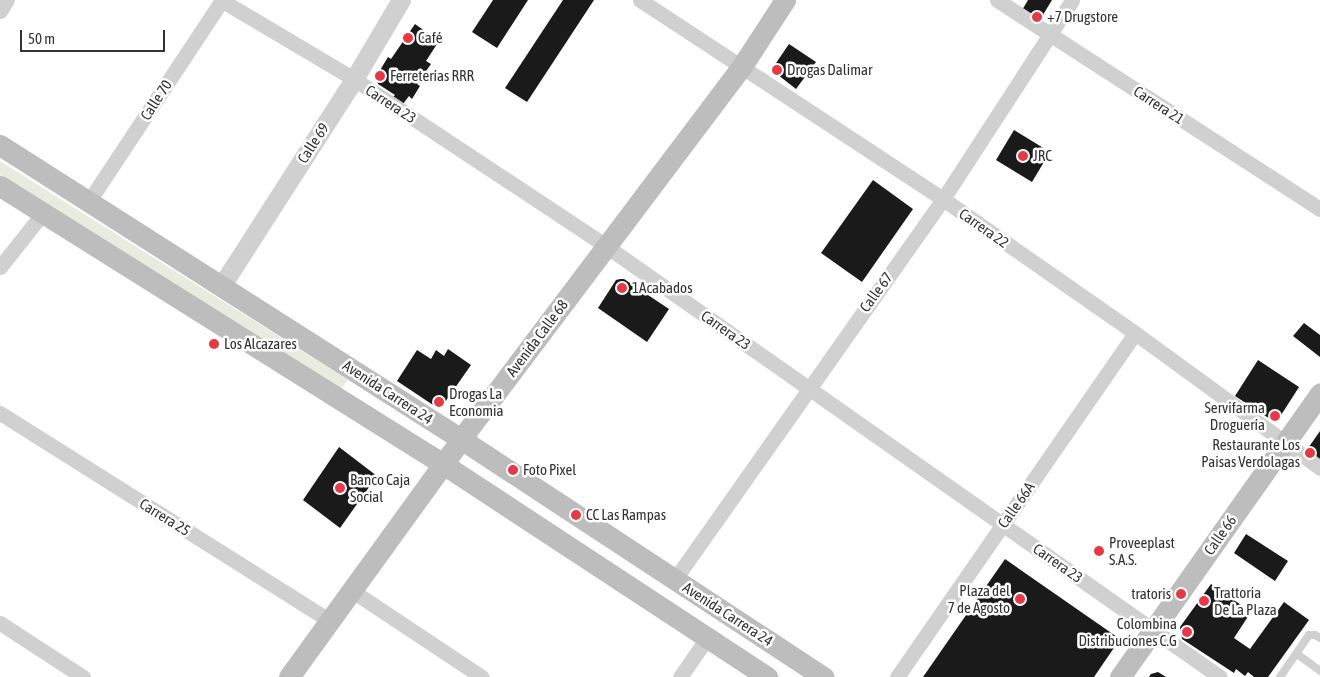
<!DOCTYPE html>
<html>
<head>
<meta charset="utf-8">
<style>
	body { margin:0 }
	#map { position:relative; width:1320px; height:677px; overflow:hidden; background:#fff; font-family:"Asap Condensed",sans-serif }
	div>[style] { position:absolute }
	.green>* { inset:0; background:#e6ecdf }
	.building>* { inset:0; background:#1a1a1a }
	.service>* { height:8px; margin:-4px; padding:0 4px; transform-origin:4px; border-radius:4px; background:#d0d0d0 }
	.minor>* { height:15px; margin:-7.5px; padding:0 7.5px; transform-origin:7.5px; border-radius:7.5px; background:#d0d0d0 }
	.tertiary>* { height:19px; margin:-9.5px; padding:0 9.5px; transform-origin:9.5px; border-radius:9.5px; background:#d0d0d0 }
	.secondary>* { height:21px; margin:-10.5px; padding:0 10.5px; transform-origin:10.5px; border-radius:10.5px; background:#bdbdbd }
	.dots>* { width:14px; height:14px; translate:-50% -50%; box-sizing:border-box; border:2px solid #fff; border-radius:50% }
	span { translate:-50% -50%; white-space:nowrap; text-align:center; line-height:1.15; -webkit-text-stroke:5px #fff; paint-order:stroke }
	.poi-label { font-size:15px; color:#333 }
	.left { translate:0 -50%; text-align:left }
	.right { translate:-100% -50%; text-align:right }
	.street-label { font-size:15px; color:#333 }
	.scale { position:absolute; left:20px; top:30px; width:145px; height:22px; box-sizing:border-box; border:2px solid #333; border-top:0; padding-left:6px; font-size:15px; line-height:18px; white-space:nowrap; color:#333; -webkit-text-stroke:4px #fff; paint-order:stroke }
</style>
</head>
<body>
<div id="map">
	<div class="green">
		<i style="clip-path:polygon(0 161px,348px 380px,341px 389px,0 175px)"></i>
	</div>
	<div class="building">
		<i style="clip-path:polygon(493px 0,528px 0,497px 48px,472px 32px)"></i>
		<i style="clip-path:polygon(563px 0,594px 0,527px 102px,505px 88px)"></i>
		<i style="clip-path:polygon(1028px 0,1052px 0,1038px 23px,1021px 12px)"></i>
		<i style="clip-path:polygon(415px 24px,439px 41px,426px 61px,431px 64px,417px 84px,420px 86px,412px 99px,409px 96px,403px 104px,393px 97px,395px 95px,378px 84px,376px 77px,388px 57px,391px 59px)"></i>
		<i style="clip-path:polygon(789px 44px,816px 62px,796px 89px,773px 71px,774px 66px)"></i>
		<i style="clip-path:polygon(1014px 130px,1050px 152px,1032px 182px,996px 160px)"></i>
		<i style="clip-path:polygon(873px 180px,913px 209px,862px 282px,821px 253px)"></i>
		<i style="clip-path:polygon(620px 279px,624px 279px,669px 309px,647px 342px,598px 308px,616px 280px)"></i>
		<i style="clip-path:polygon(1304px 323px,1320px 335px,1320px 357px,1293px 336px)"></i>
		<i style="clip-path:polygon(448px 349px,471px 365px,443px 405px,433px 405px,397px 381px,417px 350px,431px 359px,436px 350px,444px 356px)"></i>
		<i style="clip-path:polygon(1258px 360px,1299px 387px,1276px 423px,1235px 396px)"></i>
		<i style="clip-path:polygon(1320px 431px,1320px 466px,1304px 454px)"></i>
		<i style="clip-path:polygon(339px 447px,377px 476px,340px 528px,303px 500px)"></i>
		<i style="clip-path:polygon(1246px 534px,1288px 561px,1275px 581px,1234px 553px)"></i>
		<i style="clip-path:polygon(1005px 559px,1120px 639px,1094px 677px,923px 677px)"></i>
		<i style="clip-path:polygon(1211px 584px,1251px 612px,1234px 638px,1250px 649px,1284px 602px,1309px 620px,1268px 677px,1254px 677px,1248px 672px,1245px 676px,1236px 669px,1234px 673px,1182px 639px,1180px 627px)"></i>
		<i style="clip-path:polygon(1158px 672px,1166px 677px,1149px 677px,1151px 674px)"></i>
	</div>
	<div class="service">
		<i style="left:1297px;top:654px;width:29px;rotate:36deg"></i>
		<i style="left:1280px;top:677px;width:51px;rotate:-55.4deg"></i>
		<i style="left:1309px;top:635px;width:6px"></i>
		<i style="left:1315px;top:635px;width:6px;rotate:31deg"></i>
	</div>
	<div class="minor">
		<i style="left:221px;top:0;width:155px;rotate:30.7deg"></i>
		<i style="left:354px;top:79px;width:302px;rotate:33.5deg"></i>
		<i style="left:606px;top:246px;width:750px;rotate:35.07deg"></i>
		<i style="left:640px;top:0;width:363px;rotate:33.3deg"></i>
		<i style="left:943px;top:199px;width:234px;rotate:34.9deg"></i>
		<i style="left:1135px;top:333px;width:229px;rotate:36.1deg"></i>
		<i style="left:997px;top:0;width:385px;rotate:32.9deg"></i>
		<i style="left:0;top:11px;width:13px;rotate:-58deg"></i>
		<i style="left:89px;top:201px;width:241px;rotate:-56.5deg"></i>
		<i style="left:0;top:267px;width:69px;rotate:-51.5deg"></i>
		<i style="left:0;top:413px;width:390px;rotate:32.2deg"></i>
		<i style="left:675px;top:579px;width:465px;rotate:-54.8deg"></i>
		<i style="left:943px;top:199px;width:237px;rotate:-57deg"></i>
		<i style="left:351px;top:590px;width:157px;rotate:33.6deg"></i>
		<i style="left:0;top:623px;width:99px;rotate:33deg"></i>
		<i style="left:680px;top:677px;width:47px;rotate:-55.3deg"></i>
		<i style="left:897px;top:677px;width:418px;rotate:-55.3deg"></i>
	</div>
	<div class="tertiary">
		<i style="left:222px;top:285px;width:245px;rotate:-57.3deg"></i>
		<i style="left:354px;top:79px;width:92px;rotate:-59.3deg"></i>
	</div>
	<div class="secondary">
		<i style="left:0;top:145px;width:547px;rotate:32.53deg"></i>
		<i style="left:461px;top:439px;width:434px;rotate:33.3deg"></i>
		<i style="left:0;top:186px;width:523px;rotate:32.11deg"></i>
		<i style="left:443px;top:464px;width:388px;rotate:33.3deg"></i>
		<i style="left:289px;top:677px;width:294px;rotate:-54.1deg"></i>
		<i style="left:461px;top:439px;width:467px;rotate:-53deg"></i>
		<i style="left:742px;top:66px;width:79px;rotate:-56.9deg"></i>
		<i style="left:1120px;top:677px;width:347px;rotate:-54.8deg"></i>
	</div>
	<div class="dots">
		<i style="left:1037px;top:17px;background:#e63946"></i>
		<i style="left:408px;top:38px;background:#e63946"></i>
		<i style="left:777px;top:70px;background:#e63946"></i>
		<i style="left:380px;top:76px;background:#e63946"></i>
		<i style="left:1023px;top:156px;background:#e63946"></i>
		<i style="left:622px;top:288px;background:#e63946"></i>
		<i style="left:214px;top:344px;background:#e63946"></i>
		<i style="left:439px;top:402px;background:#e63946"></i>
		<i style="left:1275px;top:416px;background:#e63946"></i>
		<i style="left:1310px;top:453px;background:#e63946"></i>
		<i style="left:513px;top:470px;background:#e63946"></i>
		<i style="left:340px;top:488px;background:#e63946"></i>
		<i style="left:576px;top:515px;background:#e63946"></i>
		<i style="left:1099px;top:551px;background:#e63946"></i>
		<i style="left:1181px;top:594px;background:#e63946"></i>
		<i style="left:1020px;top:599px;background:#e63946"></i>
		<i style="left:1204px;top:601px;background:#e63946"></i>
		<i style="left:1187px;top:632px;background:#e63946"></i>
	</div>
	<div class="poi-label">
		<span class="left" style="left:1047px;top:17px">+7 Drugstore</span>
		<span class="left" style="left:418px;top:38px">Café</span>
		<span class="left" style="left:787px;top:70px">Drogas Dalimar</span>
		<span class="left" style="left:390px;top:76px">Ferreterías RRR</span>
		<span class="left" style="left:1033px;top:156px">JRC</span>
		<span class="left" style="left:632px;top:288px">1Acabados</span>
		<span class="left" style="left:224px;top:344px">Los Alcazares</span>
		<span class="left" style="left:449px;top:402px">Drogas La<br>Economia</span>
		<span class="right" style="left:1265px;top:416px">Servifarma<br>Droguería</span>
		<span class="right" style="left:1300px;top:453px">Restaurante Los<br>Paisas Verdolagas</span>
		<span class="left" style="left:523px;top:470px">Foto Pixel</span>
		<span class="left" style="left:350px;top:488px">Banco Caja<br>Social</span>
		<span class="left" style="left:586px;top:515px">CC Las Rampas</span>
		<span class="left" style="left:1109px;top:551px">Proveeplast<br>S.A.S.</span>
		<span class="right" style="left:1010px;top:599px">Plaza del<br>7 de Agosto</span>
		<span class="left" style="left:1214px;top:601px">Trattoria<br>De La Plaza</span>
		<span class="right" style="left:1171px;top:594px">tratoris</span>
		<span class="right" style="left:1177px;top:632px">Colombina<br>Distribuciones C.G</span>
	</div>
	<div class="street-label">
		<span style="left:156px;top:100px;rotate:-57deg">Calle 70</span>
		<span style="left:391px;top:104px;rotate:33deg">Carrera 23</span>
		<span style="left:1159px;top:105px;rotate:33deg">Carrera 21</span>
		<span style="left:313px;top:143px;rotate:-57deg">Calle 69</span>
		<span style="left:984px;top:228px;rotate:35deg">Carrera 22</span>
		<span style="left:876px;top:292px;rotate:-54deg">Calle 67</span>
		<span style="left:726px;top:330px;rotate:35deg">Carrera 23</span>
		<span style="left:537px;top:338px;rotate:-53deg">Avenida Calle 68</span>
		<span style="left:388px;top:392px;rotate:33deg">Avenida Carrera 24</span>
		<span style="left:1016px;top:505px;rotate:-55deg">Calle 66A</span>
		<span style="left:165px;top:517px;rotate:32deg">Carrera 25</span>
		<span style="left:1220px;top:535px;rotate:-55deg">Calle 66</span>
		<span style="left:1058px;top:563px;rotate:35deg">Carrera 23</span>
		<span style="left:728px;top:614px;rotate:33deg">Avenida Carrera 24</span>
	</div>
	<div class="scale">50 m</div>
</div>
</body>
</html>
